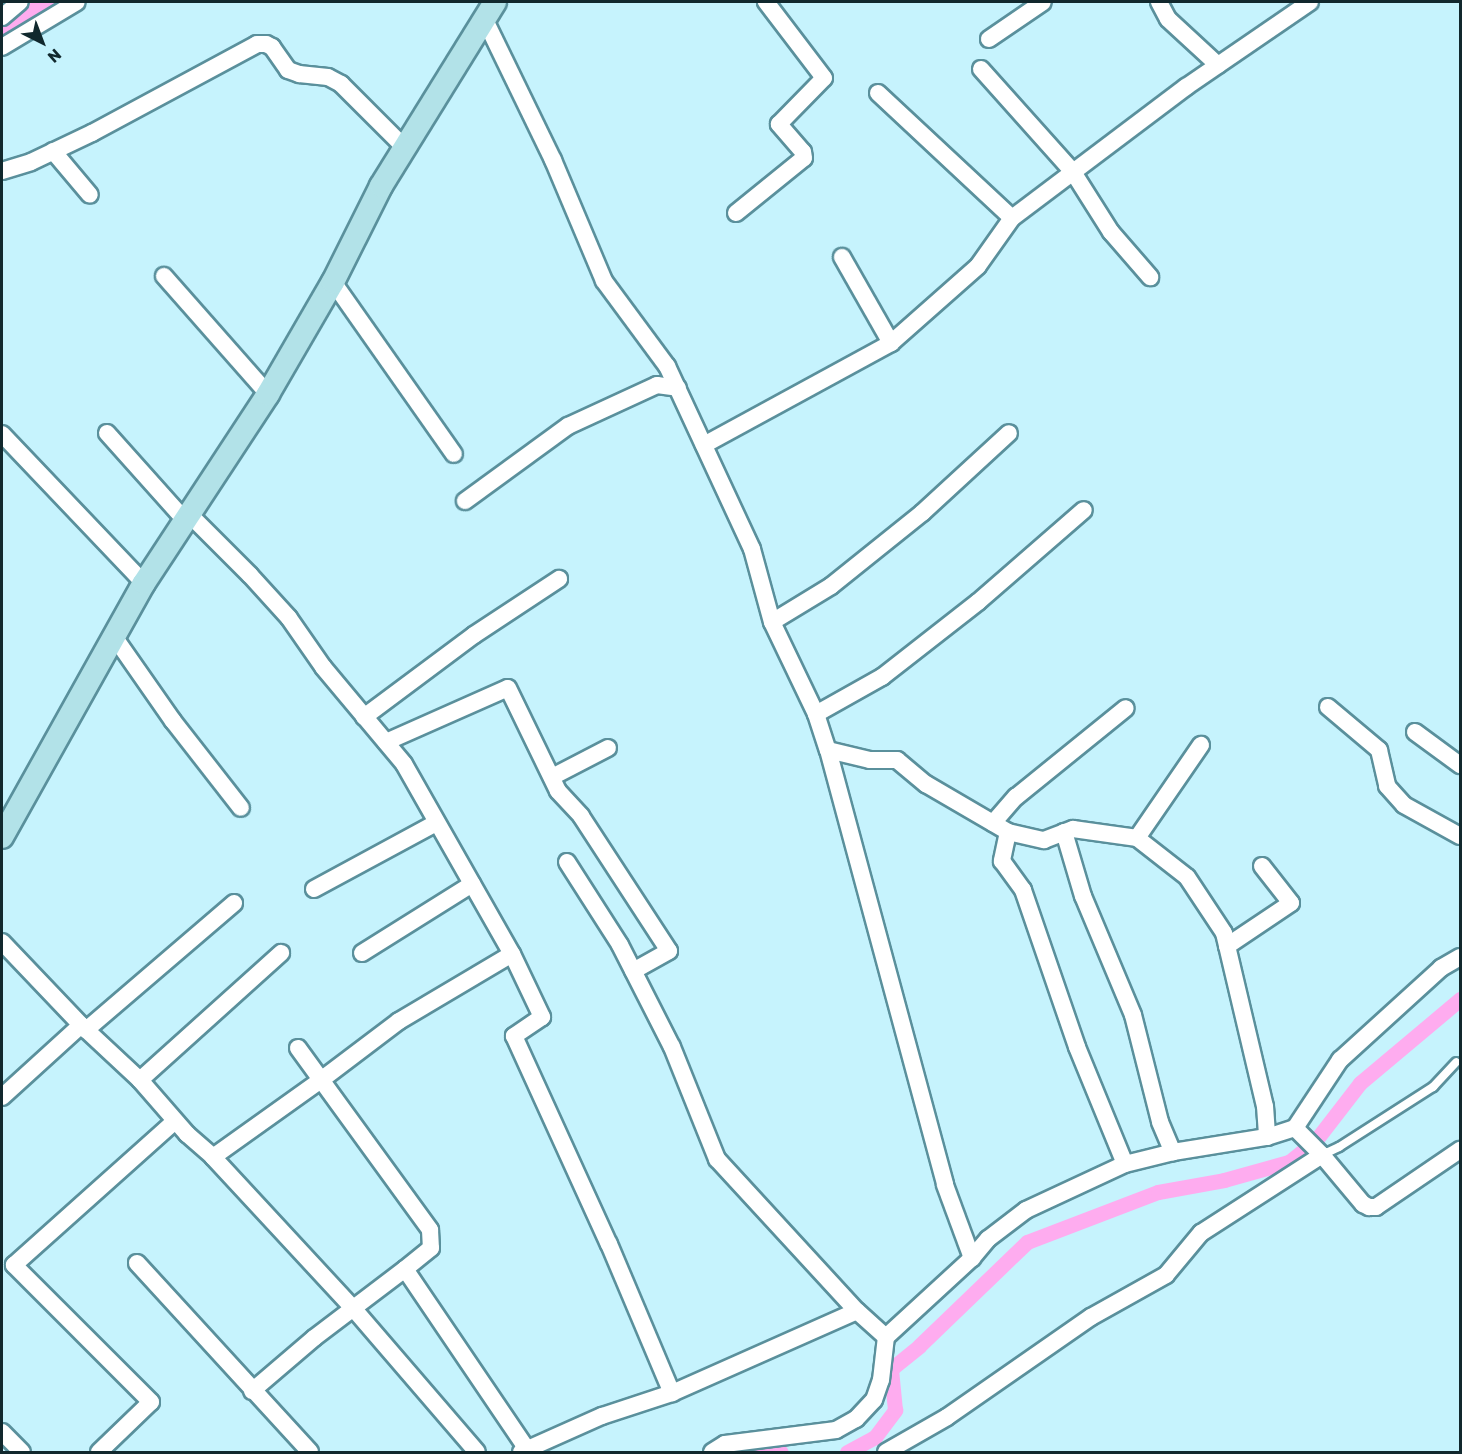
<!DOCTYPE html>
<html>
<head>
<meta charset="utf-8">
<style>
	body { margin:0 }
	#map { position:relative; width:1462px; height:1454px; overflow:hidden; background:#c6f3fd; font-family:Rubik,sans-serif }
	div>[style] { position:absolute }
	.canal>* { height:15px; margin:-7.5px; padding:0 7.5px; transform-origin:7.5px; border-radius:7.5px; background:#feacef }
	.roads { filter:drop-shadow(2px 0 #5a909c) drop-shadow(-2px 0 #5a909c) drop-shadow(0 2px #5a909c) drop-shadow(0 -2px #5a909c) }
	.lane>* { height:8px; margin:-4px; padding:0 4px; transform-origin:4px; border-radius:4px; background:#fff }
	.street>* { height:16px; margin:-8px; padding:0 8px; transform-origin:8px; border-radius:8px; background:#fff }
	.secondary>* { height:22px; margin:-11px; padding:0 11px; transform-origin:11px; border-radius:11px; background:#b2e2e8 }
	span { translate:-50% -50%; white-space:nowrap; text-align:center; line-height:1.15; -webkit-text-stroke:6px #c6f3fd; paint-order:stroke }
	.frame { position:absolute; inset:0; border:3px solid #11282d; pointer-events:none }
	.north { position:absolute; left:12px; top:12px; width:60px; height:60px; -webkit-text-stroke:4px #c6f3fd; paint-order:stroke; rotate:138deg; font-size:16px; font-weight:700; line-height:24px; text-align:center; color:#11282d }
	.north::after { content:''; display:block; margin:auto; width:21px; height:27px; background:#11282d; clip-path:polygon(50% 0,100% 100%,50% 72%,0 100%) }
</style>
</head>
<body>
<div id="map">
	<div class="canal">
		<i style="left:2px;top:32px;width:18px;rotate:-43deg"></i>
		<i style="left:15px;top:20px;width:36px;rotate:-30deg"></i>
		<i style="left:760px;top:1452px;width:9px;rotate:-21deg"></i>
		<i style="left:768px;top:1449px;width:13px;rotate:13deg"></i>
		<i style="left:847px;top:1452px;width:32px;rotate:-28deg"></i>
		<i style="left:875px;top:1437px;width:34px;rotate:-53deg"></i>
		<i style="left:895px;top:1410px;width:41px;rotate:-95.6deg"></i>
		<i style="left:891px;top:1369px;width:36px;rotate:-39deg"></i>
		<i style="left:919px;top:1346px;width:150px;rotate:-43.9deg"></i>
		<i style="left:1027px;top:1242px;width:140px;rotate:-20.9deg"></i>
		<i style="left:1158px;top:1192px;width:67px;rotate:-10.3deg"></i>
		<i style="left:1224px;top:1180px;width:67px;rotate:-15.5deg"></i>
		<i style="left:1289px;top:1162px;width:35px;rotate:-39deg"></i>
		<i style="left:1316px;top:1140px;width:72px;rotate:-52.3deg"></i>
		<i style="left:1360px;top:1083px;width:131px;rotate:-40deg"></i>
	</div>
	<div class="roads">
		<div class="lane">
			<i style="left:1322px;top:1155px;width:19px;rotate:-25deg"></i>
			<i style="left:1339px;top:1147px;width:112px;rotate:-32.6deg"></i>
			<i style="left:1433px;top:1087px;width:34px;rotate:-47deg"></i>
		</div>
		<div class="street">
			<i style="left:1159px;top:2px;width:19px;rotate:62deg"></i>
			<i style="left:1168px;top:19px;width:68px;rotate:42.6deg"></i>
			<i style="left:2px;top:17px;width:23px;rotate:-40deg"></i>
			<i style="left:484px;top:18px;width:158px;rotate:64.1deg"></i>
			<i style="left:553px;top:160px;width:131px;rotate:67.1deg"></i>
			<i style="left:604px;top:281px;width:106px;rotate:53.5deg"></i>
			<i style="left:667px;top:366px;width:202px;rotate:65.1deg"></i>
			<i style="left:752px;top:549px;width:76px;rotate:74.7deg"></i>
			<i style="left:772px;top:622px;width:102px;rotate:64.4deg"></i>
			<i style="left:816px;top:714px;width:38px;rotate:72deg"></i>
			<i style="left:828px;top:750px;width:450px;rotate:74.9deg"></i>
			<i style="left:945px;top:1185px;width:78px;rotate:69.7deg"></i>
			<i style="left:989px;top:39px;width:65px;rotate:-34.4deg"></i>
			<i style="left:2px;top:47px;width:87px;rotate:-31deg"></i>
			<i style="left:981px;top:69px;width:138px;rotate:48.2deg"></i>
			<i style="left:1073px;top:172px;width:71px;rotate:57.7deg"></i>
			<i style="left:1111px;top:232px;width:60px;rotate:49.1deg"></i>
			<i style="left:878px;top:93px;width:183px;rotate:43deg"></i>
			<i style="left:53px;top:151px;width:57px;rotate:49.9deg"></i>
			<i style="left:2px;top:171px;width:30px;rotate:-17deg"></i>
			<i style="left:31px;top:162px;width:68px;rotate:-25.4deg"></i>
			<i style="left:92px;top:133px;width:187px;rotate:-28.3deg"></i>
			<i style="left:257px;top:44px;width:9px"></i>
			<i style="left:266px;top:44px;width:7px;rotate:27deg"></i>
			<i style="left:272px;top:47px;width:28px;rotate:55deg"></i>
			<i style="left:288px;top:70px;width:12px;rotate:20deg"></i>
			<i style="left:299px;top:74px;width:29px;rotate:6deg"></i>
			<i style="left:328px;top:77px;width:15px;rotate:28deg"></i>
			<i style="left:341px;top:84px;width:89px;rotate:45deg"></i>
			<i style="left:736px;top:213px;width:87px;rotate:-39deg"></i>
			<i style="left:804px;top:158px;width:6px;rotate:-99deg"></i>
			<i style="left:803px;top:152px;width:37px;rotate:-131deg"></i>
			<i style="left:779px;top:124px;width:64px;rotate:-45.6deg"></i>
			<i style="left:824px;top:78px;width:96px;rotate:-127.3deg"></i>
			<i style="left:842px;top:257px;width:99px;rotate:60.3deg"></i>
			<i style="left:164px;top:276px;width:157px;rotate:48.6deg"></i>
			<i style="left:333px;top:282px;width:210px;rotate:54.9deg"></i>
			<i style="left:107px;top:433px;width:115px;rotate:48.2deg"></i>
			<i style="left:2px;top:434px;width:206px;rotate:46.4deg"></i>
			<i style="left:704px;top:445px;width:213px;rotate:-28.6deg"></i>
			<i style="left:891px;top:343px;width:116px;rotate:-41.5deg"></i>
			<i style="left:978px;top:266px;width:59px;rotate:-54.7deg"></i>
			<i style="left:1012px;top:218px;width:218px;rotate:-37deg"></i>
			<i style="left:1186px;top:87px;width:150px;rotate:-34.4deg"></i>
			<i style="left:465px;top:501px;width:127px;rotate:-36.1deg"></i>
			<i style="left:568px;top:426px;width:98px;rotate:-24.7deg"></i>
			<i style="left:657px;top:385px;width:21px;rotate:8deg"></i>
			<i style="left:188px;top:513px;width:88px;rotate:45deg"></i>
			<i style="left:250px;top:575px;width:58px;rotate:47.8deg"></i>
			<i style="left:289px;top:618px;width:60px;rotate:55.2deg"></i>
			<i style="left:323px;top:667px;width:126px;rotate:50.1deg"></i>
			<i style="left:404px;top:764px;width:219px;rotate:60.4deg"></i>
			<i style="left:512px;top:954px;width:70px;rotate:64.5deg"></i>
			<i style="left:542px;top:1017px;width:34px;rotate:146deg"></i>
			<i style="left:514px;top:1036px;width:229px;rotate:65.5deg"></i>
			<i style="left:609px;top:1244px;width:162px;rotate:67.1deg"></i>
			<i style="left:772px;top:622px;width:69px;rotate:-31.4deg"></i>
			<i style="left:831px;top:586px;width:117px;rotate:-38.7deg"></i>
			<i style="left:922px;top:513px;width:118px;rotate:-42.6deg"></i>
			<i style="left:113px;top:635px;width:105px;rotate:55.1deg"></i>
			<i style="left:173px;top:721px;width:110px;rotate:52deg"></i>
			<i style="left:1328px;top:707px;width:67px;rotate:40.1deg"></i>
			<i style="left:1379px;top:750px;width:37px;rotate:77deg"></i>
			<i style="left:1387px;top:786px;width:25px;rotate:48deg"></i>
			<i style="left:1404px;top:805px;width:64px;rotate:29deg"></i>
			<i style="left:816px;top:714px;width:76px;rotate:-29.3deg"></i>
			<i style="left:882px;top:677px;width:122px;rotate:-38deg"></i>
			<i style="left:978px;top:602px;width:140px;rotate:-41deg"></i>
			<i style="left:364px;top:717px;width:137px;rotate:-36.7deg"></i>
			<i style="left:474px;top:635px;width:102px;rotate:-33.4deg"></i>
			<i style="left:1415px;top:732px;width:56px;rotate:36.3deg"></i>
			<i style="left:386px;top:742px;width:133px;rotate:-23.9deg"></i>
			<i style="left:508px;top:688px;width:114px;rotate:64.1deg"></i>
			<i style="left:558px;top:791px;width:34px;rotate:47deg"></i>
			<i style="left:581px;top:816px;width:161px;rotate:56.9deg"></i>
			<i style="left:669px;top:951px;width:41px;rotate:150.9deg"></i>
			<i style="left:828px;top:750px;width:43px;rotate:13.4deg"></i>
			<i style="left:870px;top:760px;width:27px"></i>
			<i style="left:897px;top:760px;width:38px;rotate:40deg"></i>
			<i style="left:926px;top:784px;width:95px;rotate:30.3deg"></i>
			<i style="left:1008px;top:832px;width:37px;rotate:13deg"></i>
			<i style="left:1044px;top:840px;width:31px;rotate:-21deg"></i>
			<i style="left:1073px;top:829px;width:65px;rotate:8deg"></i>
			<i style="left:1137px;top:838px;width:63px;rotate:38deg"></i>
			<i style="left:1187px;top:877px;width:67px;rotate:56.5deg"></i>
			<i style="left:1224px;top:933px;width:178px;rotate:76.7deg"></i>
			<i style="left:1265px;top:1106px;width:31px;rotate:86deg"></i>
			<i style="left:552px;top:777px;width:63px;rotate:-27.4deg"></i>
			<i style="left:993px;top:823px;width:35px;rotate:-49deg"></i>
			<i style="left:1016px;top:797px;width:141px;rotate:-39deg"></i>
			<i style="left:1008px;top:832px;width:30px;rotate:102deg"></i>
			<i style="left:1002px;top:861px;width:36px;rotate:54deg"></i>
			<i style="left:1023px;top:890px;width:166px;rotate:71deg"></i>
			<i style="left:1077px;top:1047px;width:126px;rotate:67.7deg"></i>
			<i style="left:1064px;top:832px;width:67px;rotate:73.5deg"></i>
			<i style="left:1083px;top:896px;width:129px;rotate:67.2deg"></i>
			<i style="left:1133px;top:1015px;width:110px;rotate:75.8deg"></i>
			<i style="left:1160px;top:1122px;width:33px;rotate:67deg"></i>
			<i style="left:1137px;top:838px;width:113px;rotate:-55.5deg"></i>
			<i style="left:567px;top:862px;width:98px;rotate:57.4deg"></i>
			<i style="left:620px;top:945px;width:114px;rotate:63deg"></i>
			<i style="left:672px;top:1047px;width:121px;rotate:68.1deg"></i>
			<i style="left:717px;top:1159px;width:207px;rotate:47.4deg"></i>
			<i style="left:857px;top:1311px;width:39px;rotate:42deg"></i>
			<i style="left:314px;top:889px;width:139px;rotate:-28.4deg"></i>
			<i style="left:2px;top:942px;width:115px;rotate:46.4deg"></i>
			<i style="left:81px;top:1025px;width:81px;rotate:43deg"></i>
			<i style="left:140px;top:1080px;width:72px;rotate:49deg"></i>
			<i style="left:187px;top:1134px;width:35px;rotate:41deg"></i>
			<i style="left:213px;top:1157px;width:206px;rotate:47.2deg"></i>
			<i style="left:353px;top:1308px;width:190px;rotate:49.3deg"></i>
			<i style="left:1227px;top:946px;width:77px;rotate:-33.9deg"></i>
			<i style="left:1291px;top:903px;width:47px;rotate:-128.1deg"></i>
			<i style="left:362px;top:953px;width:130px;rotate:-32.1deg"></i>
			<i style="left:86px;top:1030px;width:195px;rotate:-40.6deg"></i>
			<i style="left:298px;top:1048px;width:225px;rotate:54deg"></i>
			<i style="left:430px;top:1230px;width:18px;rotate:87deg"></i>
			<i style="left:431px;top:1248px;width:33px;rotate:141deg"></i>
			<i style="left:405px;top:1269px;width:221px;rotate:55.9deg"></i>
			<i style="left:140px;top:1080px;width:190px;rotate:-42deg"></i>
			<i style="left:2px;top:1097px;width:107px;rotate:-42.3deg"></i>
			<i style="left:1295px;top:1128px;width:38px;rotate:45deg"></i>
			<i style="left:213px;top:1157px;width:133px;rotate:-35.5deg"></i>
			<i style="left:321px;top:1080px;width:98px;rotate:-37.1deg"></i>
			<i style="left:399px;top:1021px;width:131px;rotate:-30.7deg"></i>
			<i style="left:137px;top:1263px;width:256px;rotate:47.5deg"></i>
			<i style="left:252px;top:1391px;width:82px;rotate:-40.5deg"></i>
			<i style="left:314px;top:1338px;width:114px;rotate:-37.2deg"></i>
			<i style="left:2px;top:1432px;width:28px;rotate:45deg"></i>
			<i style="left:99px;top:1452px;width:72px;rotate:-43.9deg"></i>
			<i style="left:151px;top:1402px;width:194px;rotate:-135deg"></i>
			<i style="left:14px;top:1265px;width:216px;rotate:-41.8deg"></i>
			<i style="left:521px;top:1452px;width:89px;rotate:-24deg"></i>
			<i style="left:602px;top:1416px;width:74px;rotate:-18.2deg"></i>
			<i style="left:672px;top:1393px;width:202px;rotate:-23.9deg"></i>
			<i style="left:712px;top:1452px;width:15px;rotate:-32deg"></i>
			<i style="left:725px;top:1444px;width:112px;rotate:-7.2deg"></i>
			<i style="left:836px;top:1430px;width:23px;rotate:-29deg"></i>
			<i style="left:856px;top:1419px;width:26px;rotate:-47deg"></i>
			<i style="left:874px;top:1400px;width:21px;rotate:-71deg"></i>
			<i style="left:881px;top:1380px;width:43px;rotate:-83.4deg"></i>
			<i style="left:886px;top:1337px;width:117px;rotate:-42.6deg"></i>
			<i style="left:972px;top:1258px;width:25px;rotate:-50deg"></i>
			<i style="left:988px;top:1239px;width:48px;rotate:-37.3deg"></i>
			<i style="left:1026px;top:1210px;width:109px;rotate:-24.9deg"></i>
			<i style="left:1125px;top:1164px;width:49px;rotate:-14deg"></i>
			<i style="left:1173px;top:1152px;width:95px;rotate:-9.1deg"></i>
			<i style="left:1267px;top:1137px;width:29px;rotate:-18deg"></i>
			<i style="left:1295px;top:1128px;width:82px;rotate:-56.5deg"></i>
			<i style="left:1340px;top:1060px;width:137px;rotate:-42.3deg"></i>
			<i style="left:1441px;top:968px;width:22px;rotate:-30deg"></i>
			<i style="left:886px;top:1452px;width:70px;rotate:-29.8deg"></i>
			<i style="left:947px;top:1417px;width:175px;rotate:-34.8deg"></i>
			<i style="left:1091px;top:1317px;width:86px;rotate:-29.2deg"></i>
			<i style="left:1166px;top:1275px;width:55px;rotate:-50.2deg"></i>
			<i style="left:1201px;top:1233px;width:144px;rotate:-32.8deg"></i>
			<i style="left:1322px;top:1155px;width:64px;rotate:50.1deg"></i>
			<i style="left:1363px;top:1204px;width:7px;rotate:27deg"></i>
			<i style="left:1369px;top:1207px;width:7px"></i>
			<i style="left:1376px;top:1207px;width:102px;rotate:-34.2deg"></i>
		</div>
		<div class="secondary">
			<i style="left:2px;top:837px;width:291px;rotate:-60.8deg"></i>
			<i style="left:144px;top:583px;width:226px;rotate:-56.7deg"></i>
			<i style="left:268px;top:394px;width:129px;rotate:-59.9deg"></i>
			<i style="left:333px;top:282px;width:107px;rotate:-63.4deg"></i>
			<i style="left:381px;top:186px;width:216px;rotate:-58.2deg"></i>
		</div>
	</div>
	<div class="frame"></div>
	<div class="north">N</div>
</div>
</body>
</html>
